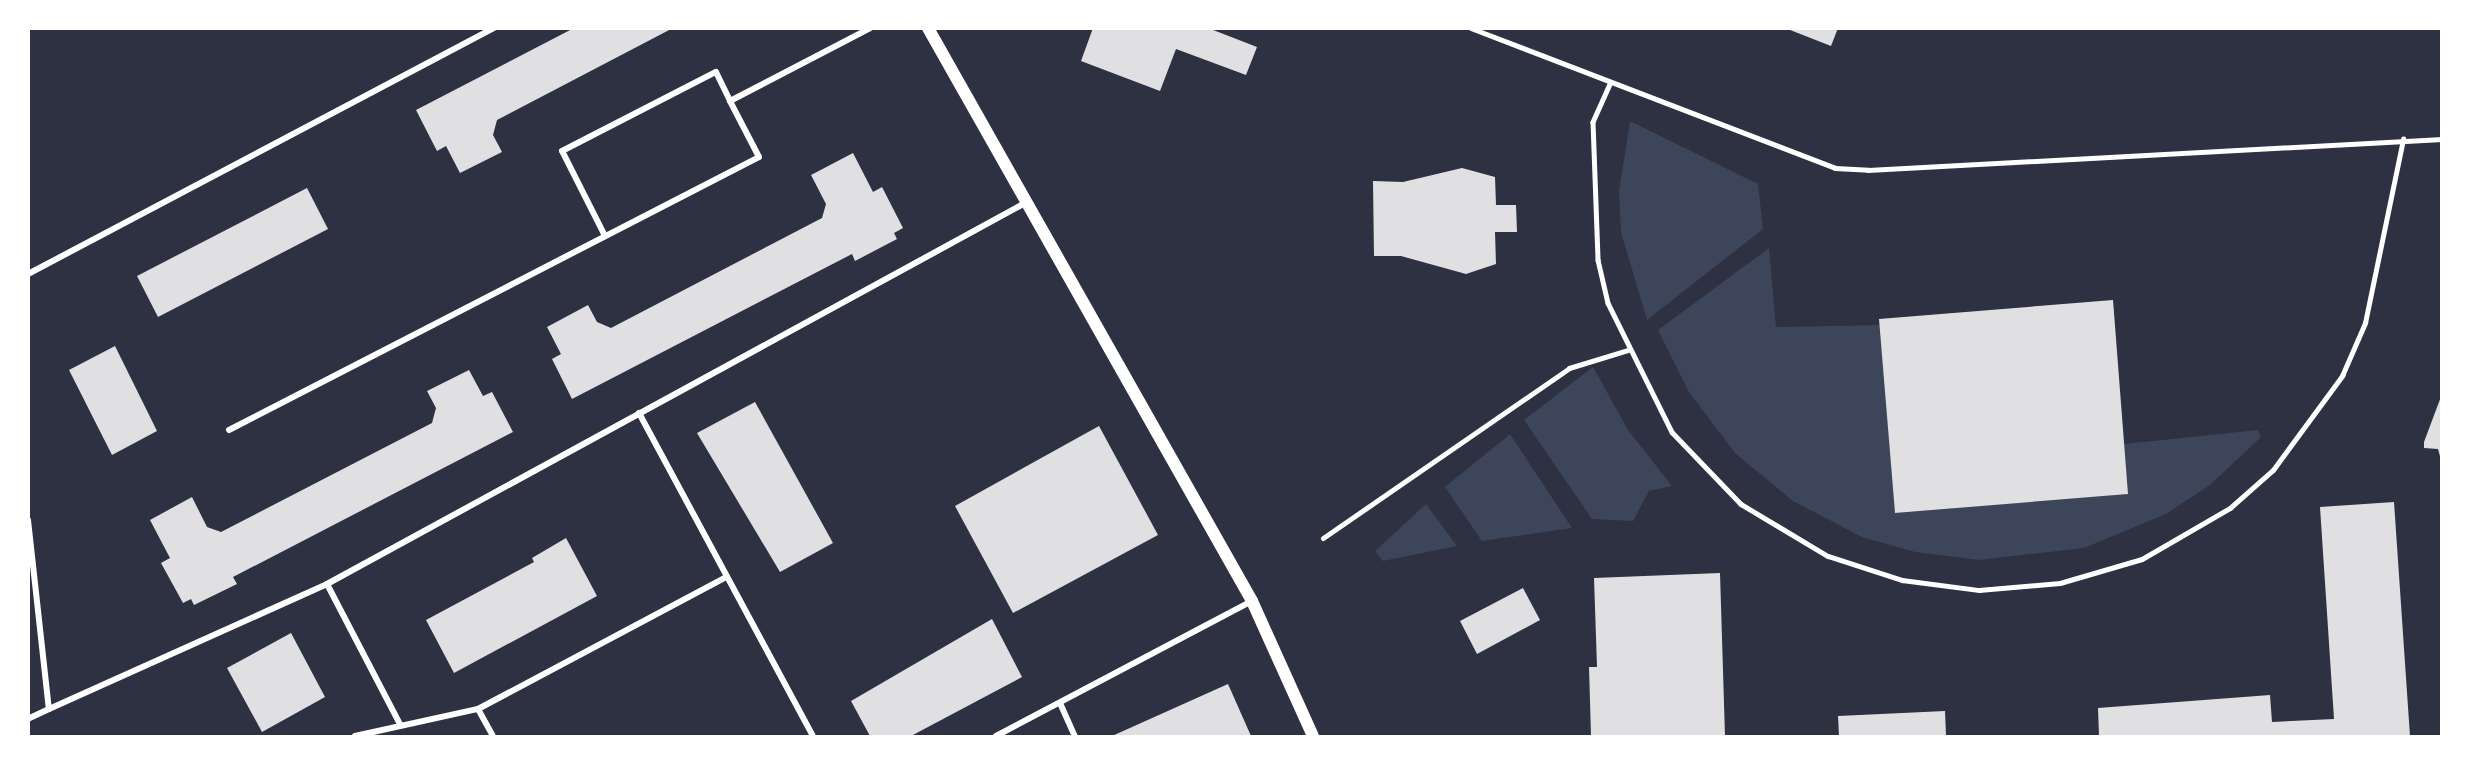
<!DOCTYPE html>
<html>
<head>
<meta charset="utf-8">
<style>
	body { margin:0 }
	#map { position:relative; width:2470px; height:765px; overflow:hidden; background:#2d3142; font-family:"Zilla Slab",serif }
	div>[style] { position:absolute }
	.green>* { inset:0; background:#3c4559 }
	.building>* { inset:0; background:#e0e0e3 }
	.service>* { height:4.5px; margin:-2.25px; padding:0 2.25px; transform-origin:2.25px; border-radius:2.25px; background:#fff }
	.pedestrian>* { height:5px; margin:-2.5px; padding:0 2.5px; transform-origin:2.5px; border-radius:2.5px; background:#fff }
	.minor>* { height:6px; margin:-3px; padding:0 3px; transform-origin:3px; border-radius:3px; background:#fff }
	.secondary>* { height:12px; margin:-6px; padding:0 6px; transform-origin:6px; border-radius:6px; background:#fff }
	span { translate:-50% -50%; white-space:nowrap; text-align:center; line-height:1.15; -webkit-text-stroke:5px #fff; paint-order:stroke }
	.frame { position:absolute; inset:0; border:30px solid #fff; pointer-events:none }
</style>
</head>
<body>
<div id="map">
	<div class="green">
		<i style="clip-path:polygon(1630px 121px,1758px 184px,1763px 229px,1647px 320px,1621px 232px,1619px 191px)"></i>
		<i style="clip-path:polygon(1769px 248px,1776px 327px,1880px 325px,1895px 513px,2127px 494px,2124px 444px,2258px 430px,2261px 437px,2210px 485px,2166px 514px,2084px 548px,1979px 560px,1915px 552px,1862px 537px,1793px 501px,1735px 453px,1689px 392px,1658px 330px)"></i>
		<i style="clip-path:polygon(1593px 367px,1628px 430px,1672px 486px,1649px 491px,1633px 521px,1592px 519px,1524px 420px)"></i>
		<i style="clip-path:polygon(1510px 434px,1572px 528px,1482px 541px,1445px 487px)"></i>
		<i style="clip-path:polygon(1426px 504px,1457px 546px,1383px 561px,1375px 551px)"></i>
	</div>
	<div class="building">
		<i style="clip-path:polygon(574px 28px,673px 28px,497px 120px,493px 135px,502px 152px,460px 173px,446px 146px,437px 151px,416px 110px)"></i>
		<i style="clip-path:polygon(1093px 28px,1208px 28px,1257px 47px,1246px 75px,1176px 49px,1160px 91px,1081px 61px)"></i>
		<i style="clip-path:polygon(1785px 28px,1838px 28px,1831px 46px)"></i>
		<i style="clip-path:polygon(853px 153px,873px 192px,882px 187px,903px 228px,894px 233px,897px 239px,855px 261px,852px 254px,572px 399px,552px 359px,561px 354px,547px 327px,588px 305px,597px 322px,611px 328px,822px 218px,826px 204px,811px 175px)"></i>
		<i style="clip-path:polygon(1462px 168px,1495px 177px,1496px 205px,1516px 205px,1517px 232px,1495px 232px,1496px 264px,1466px 274px,1401px 256px,1374px 256px,1373px 181px,1403px 182px)"></i>
		<i style="clip-path:polygon(307px 188px,328px 229px,158px 317px,137px 276px)"></i>
		<i style="clip-path:polygon(2113px 300px,2128px 494px,1895px 513px,1879px 319px)"></i>
		<i style="clip-path:polygon(115px 346px,157px 431px,112px 455px,69px 370px)"></i>
		<i style="clip-path:polygon(469px 370px,483px 396px,492px 392px,513px 432px,233px 577px,237px 584px,194px 605px,191px 599px,183px 603px,161px 563px,170px 558px,150px 520px,192px 497px,207px 527px,221px 532px,432px 423px,436px 408px,427px 391px)"></i>
		<i style="clip-path:polygon(2442px 394px,2442px 459px,2441px 460px,2438px 449px,2424px 448px,2424px 442px)"></i>
		<i style="clip-path:polygon(755px 402px,833px 543px,780px 572px,697px 433px)"></i>
		<i style="clip-path:polygon(1099px 426px,1158px 535px,1013px 613px,955px 506px)"></i>
		<i style="clip-path:polygon(2394px 502px,2410px 736px,2099px 736px,2098px 708px,2270px 695px,2272px 722px,2334px 719px,2320px 507px)"></i>
		<i style="clip-path:polygon(566px 538px,597px 596px,454px 673px,426px 620px,534px 562px,532px 558px)"></i>
		<i style="clip-path:polygon(1720px 573px,1725px 736px,1591px 736px,1589px 667px,1597px 667px,1594px 578px)"></i>
		<i style="clip-path:polygon(1523px 588px,1540px 620px,1477px 654px,1460px 621px)"></i>
		<i style="clip-path:polygon(992px 619px,1022px 677px,911px 736px,870px 736px,851px 701px)"></i>
		<i style="clip-path:polygon(291px 633px,325px 697px,262px 732px,227px 668px)"></i>
		<i style="clip-path:polygon(1228px 684px,1251px 736px,1112px 736px)"></i>
		<i style="clip-path:polygon(1945px 711px,1946px 736px,1839px 736px,1838px 716px)"></i>
	</div>
	<div class="service">
		<i style="left:1471px;top:28px;width:390px;rotate:21deg"></i>
		<i style="left:1835px;top:168px;width:33px;rotate:3deg"></i>
		<i style="left:1868px;top:170px;width:575px;rotate:-3.09deg"></i>
		<i style="left:1611px;top:82px;width:44px;rotate:114.2deg"></i>
		<i style="left:1593px;top:122px;width:138px;rotate:87.9deg"></i>
		<i style="left:1598px;top:260px;width:44px;rotate:76.9deg"></i>
		<i style="left:1608px;top:303px;width:144px;rotate:63.6deg"></i>
		<i style="left:1672px;top:432px;width:100px;rotate:46.2deg"></i>
		<i style="left:1741px;top:504px;width:101px;rotate:30.9deg"></i>
		<i style="left:1828px;top:556px;width:78px;rotate:18deg"></i>
		<i style="left:1902px;top:580px;width:78px;rotate:7.4deg"></i>
		<i style="left:1979px;top:590px;width:81px;rotate:-4.9deg"></i>
		<i style="left:2060px;top:583px;width:85px;rotate:-16.3deg"></i>
		<i style="left:2142px;top:559px;width:102px;rotate:-30.1deg"></i>
		<i style="left:2230px;top:508px;width:57px;rotate:-41.5deg"></i>
		<i style="left:2273px;top:470px;width:117px;rotate:-53.7deg"></i>
		<i style="left:2342px;top:376px;width:58px;rotate:-66.5deg"></i>
		<i style="left:2365px;top:323px;width:188px;rotate:-78.3deg"></i>
	</div>
	<div class="pedestrian">
		<i style="left:1323px;top:538px;width:299px;rotate:-34.6deg"></i>
		<i style="left:1569px;top:368px;width:62px;rotate:-17deg"></i>
	</div>
	<div class="minor">
		<i style="left:605px;top:236px;width:95px;rotate:-116.8deg"></i>
		<i style="left:562px;top:151px;width:173px;rotate:-27.2deg"></i>
		<i style="left:716px;top:72px;width:32px;rotate:64deg"></i>
		<i style="left:28px;top:274px;width:527px;rotate:-27.83deg"></i>
		<i style="left:639px;top:413px;width:367px;rotate:61.7deg"></i>
		<i style="left:229px;top:430px;width:596px;rotate:-27.25deg"></i>
		<i style="left:759px;top:157px;width:63px;rotate:-117.4deg"></i>
		<i style="left:730px;top:101px;width:158px;rotate:-27.5deg"></i>
		<i style="left:28px;top:520px;width:190px;rotate:83.7deg"></i>
		<i style="left:49px;top:709px;width:23px;rotate:155deg"></i>
		<i style="left:327px;top:584px;width:158px;rotate:62.5deg"></i>
		<i style="left:1060px;top:703px;width:36px;rotate:66deg"></i>
		<i style="left:49px;top:709px;width:305px;rotate:-24.2deg"></i>
		<i style="left:327px;top:584px;width:797px;rotate:-28.62deg"></i>
		<i style="left:478px;top:709px;width:31px;rotate:61deg"></i>
		<i style="left:355px;top:736px;width:126px;rotate:-12.4deg"></i>
		<i style="left:478px;top:709px;width:281px;rotate:-28deg"></i>
		<i style="left:996px;top:736px;width:289px;rotate:-27.8deg"></i>
	</div>
	<div class="secondary">
		<i style="left:928px;top:28px;width:658px;rotate:60.51deg"></i>
		<i style="left:1252px;top:601px;width:148px;rotate:65.7deg"></i>
	</div>
	<div class="frame"></div>
</div>
</body>
</html>
